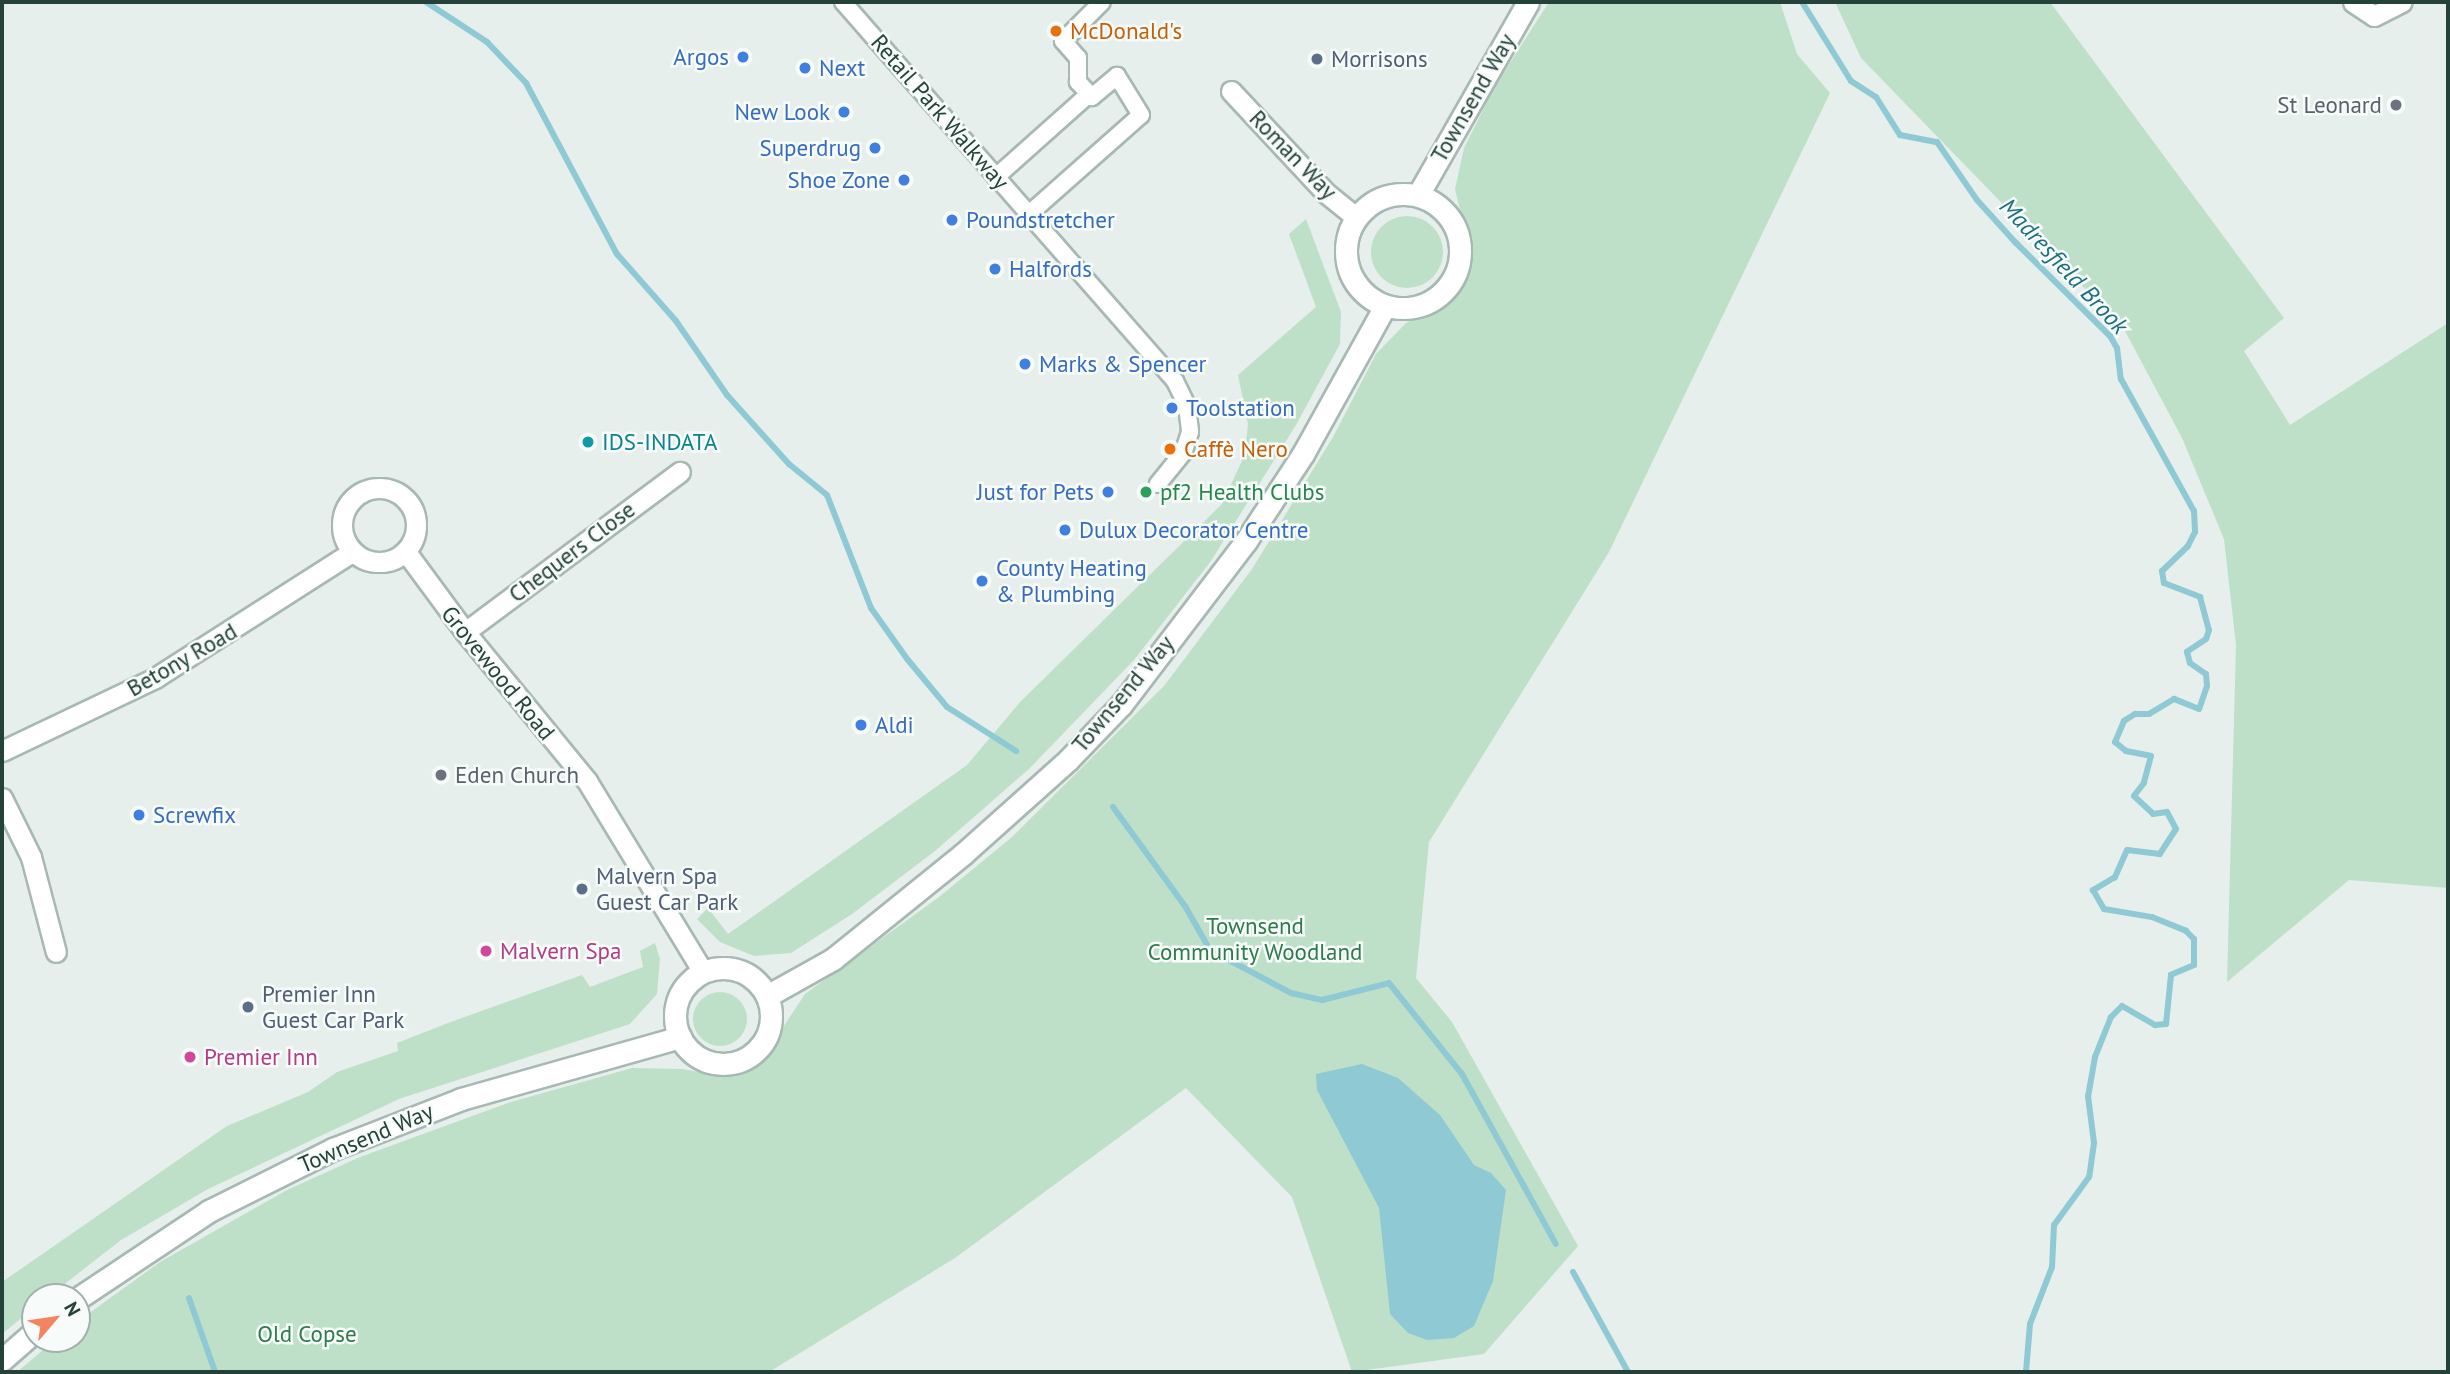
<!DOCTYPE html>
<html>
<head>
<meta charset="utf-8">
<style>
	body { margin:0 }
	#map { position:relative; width:2450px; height:1374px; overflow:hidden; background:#e6efeb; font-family:"PT Sans",sans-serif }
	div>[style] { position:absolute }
	.green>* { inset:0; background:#bfe0c8 }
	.round { border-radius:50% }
	.water>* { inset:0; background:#8ec9d4 }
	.stream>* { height:6px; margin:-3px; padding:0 3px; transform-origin:3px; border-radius:3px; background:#8ec9d4 }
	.roads { filter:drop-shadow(2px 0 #a8b8b2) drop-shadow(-2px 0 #a8b8b2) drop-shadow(0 2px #a8b8b2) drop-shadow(0 -2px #a8b8b2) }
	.pedestrian>* { height:16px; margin:-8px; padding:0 8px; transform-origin:8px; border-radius:8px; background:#fff }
	.minor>* { height:19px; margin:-9.5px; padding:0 9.5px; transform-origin:9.5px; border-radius:9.5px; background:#fff }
	.minor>.ring { margin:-9.5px; padding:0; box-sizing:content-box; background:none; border:19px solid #fff; border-radius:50% }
	.secondary>* { height:21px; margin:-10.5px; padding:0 10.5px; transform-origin:10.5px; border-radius:10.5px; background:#fff }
	.secondary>.ring { margin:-10.5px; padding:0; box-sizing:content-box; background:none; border:21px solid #fff; border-radius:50% }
	.dots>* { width:19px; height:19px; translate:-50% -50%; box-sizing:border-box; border:4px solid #f7fbf9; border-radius:50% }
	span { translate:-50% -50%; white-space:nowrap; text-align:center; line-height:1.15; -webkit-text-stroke:5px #f7fbf9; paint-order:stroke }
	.food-label { font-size:23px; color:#c56008 }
	.left { translate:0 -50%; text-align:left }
	.shop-label { font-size:23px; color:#366cbe }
	.right { translate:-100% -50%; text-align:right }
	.service-label { font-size:23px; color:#4e5e75 }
	.street-label { font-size:23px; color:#24423a }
	.worship-label { font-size:23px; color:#5b616d }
	.culture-label { font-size:23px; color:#0d838f }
	.leisure-label { font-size:23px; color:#27864d }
	.park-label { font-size:23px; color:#2d7a4b }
	.hotel-label { font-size:23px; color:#b23c85 }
	.water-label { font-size:24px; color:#1c6f80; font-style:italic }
	.frame { position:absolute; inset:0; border:4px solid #24423a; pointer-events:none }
	.north { position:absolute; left:21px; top:1283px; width:70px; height:70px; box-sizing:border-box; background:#f7fbf9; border:2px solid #a3b1ad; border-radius:50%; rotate:61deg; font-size:19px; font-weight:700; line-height:28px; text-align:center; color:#24423a }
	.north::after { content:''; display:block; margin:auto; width:24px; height:32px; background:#f4845f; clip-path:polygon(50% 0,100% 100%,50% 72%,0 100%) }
</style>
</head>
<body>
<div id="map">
	<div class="green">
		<i style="clip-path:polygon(1549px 2px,1780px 2px,1797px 54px,1830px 93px,1609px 552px,1429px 842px,1416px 978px,1452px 1022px,1578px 1246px,1484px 1354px,1352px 1372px,1292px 1197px,1186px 1088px,955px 1258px,769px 1372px,17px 1372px,56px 1339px,77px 1339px,77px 1322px,160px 1262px,287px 1190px,360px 1157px,511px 1102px,632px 1068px,683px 1069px,721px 1076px,743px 1071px,760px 1062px,805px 994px,939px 897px,1012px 837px,1164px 686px,1252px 569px,1333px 437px,1376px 354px,1406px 323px,1451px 299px,1464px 279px,1470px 252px,1455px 189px,1464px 148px,1495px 86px)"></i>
		<i style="clip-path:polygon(1835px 2px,2050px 2px,2284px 318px,2244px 351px,2290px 425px,2448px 323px,2448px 888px,2349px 880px,2227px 982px,2236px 645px,2224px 539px,2182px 438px,2124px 329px,1861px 58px)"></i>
		<i class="round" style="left:1371px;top:216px;width:72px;height:72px"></i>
		<i style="clip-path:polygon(1306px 219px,1341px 312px,1340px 344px,1296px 425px,1211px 561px,1134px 660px,1029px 769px,935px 851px,852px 914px,791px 953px,754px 956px,720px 942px,697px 919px,708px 908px,728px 934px,967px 765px,1021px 701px,1222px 504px,1245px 454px,1248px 424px,1238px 375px,1316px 307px,1289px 234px)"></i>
		<i style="clip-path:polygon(655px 943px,660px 959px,657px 994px,630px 1024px,399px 1099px,208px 1189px,121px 1240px,48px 1297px,35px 1297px,35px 1307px,2px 1334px,2px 1282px,227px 1126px,308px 1092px,337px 1072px,398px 1051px,397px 1043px,448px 1023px,582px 975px,590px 987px,643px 967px,640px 951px)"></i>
		<i class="round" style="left:693px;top:992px;width:54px;height:54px"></i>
	</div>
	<div class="water">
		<i style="clip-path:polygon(1362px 1064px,1398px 1078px,1440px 1115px,1474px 1165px,1491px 1173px,1506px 1190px,1493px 1281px,1474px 1326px,1454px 1338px,1427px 1340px,1408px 1333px,1390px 1314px,1379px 1208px,1317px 1090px,1316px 1074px)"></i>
	</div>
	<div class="stream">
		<i style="left:426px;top:2px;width:73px;rotate:33.3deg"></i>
		<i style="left:487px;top:42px;width:57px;rotate:46.4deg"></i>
		<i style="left:526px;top:83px;width:194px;rotate:62deg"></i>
		<i style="left:617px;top:254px;width:89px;rotate:48.6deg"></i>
		<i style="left:676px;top:321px;width:90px;rotate:55.4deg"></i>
		<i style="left:727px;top:395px;width:93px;rotate:48.1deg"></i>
		<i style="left:789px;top:464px;width:49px;rotate:39.2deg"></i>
		<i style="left:827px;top:495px;width:121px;rotate:68.7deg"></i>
		<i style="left:871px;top:608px;width:64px;rotate:54.6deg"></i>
		<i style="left:908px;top:660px;width:61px;rotate:50.3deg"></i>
		<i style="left:947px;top:707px;width:82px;rotate:32.5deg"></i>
		<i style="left:1802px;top:2px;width:93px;rotate:58.2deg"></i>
		<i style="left:1851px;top:81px;width:30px;rotate:33deg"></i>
		<i style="left:1876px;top:97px;width:45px;rotate:57.7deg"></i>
		<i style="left:1900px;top:135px;width:38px;rotate:11deg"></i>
		<i style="left:1937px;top:142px;width:70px;rotate:55.4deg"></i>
		<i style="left:1977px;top:200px;width:57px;rotate:47.9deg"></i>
		<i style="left:2015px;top:242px;width:134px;rotate:44.7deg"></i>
		<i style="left:2110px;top:336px;width:14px;rotate:60deg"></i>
		<i style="left:2117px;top:348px;width:31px;rotate:83deg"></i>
		<i style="left:2121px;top:379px;width:151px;rotate:61.1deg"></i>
		<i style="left:2194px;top:511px;width:21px;rotate:87deg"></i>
		<i style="left:2195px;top:532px;width:16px;rotate:117deg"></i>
		<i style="left:2188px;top:546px;width:36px;rotate:136deg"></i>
		<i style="left:2162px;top:571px;width:12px;rotate:81deg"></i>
		<i style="left:2164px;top:583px;width:39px;rotate:21deg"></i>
		<i style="left:2200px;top:597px;width:34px;rotate:75deg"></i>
		<i style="left:2209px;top:630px;width:9px;rotate:108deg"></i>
		<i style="left:2206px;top:639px;width:23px;rotate:146deg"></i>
		<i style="left:2187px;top:652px;width:11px;rotate:75deg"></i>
		<i style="left:2190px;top:663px;width:19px;rotate:35deg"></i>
		<i style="left:2206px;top:674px;width:12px;rotate:85deg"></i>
		<i style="left:2207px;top:686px;width:24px;rotate:109deg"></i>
		<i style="left:2199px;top:709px;width:27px;rotate:-158deg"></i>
		<i style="left:2174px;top:699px;width:29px;rotate:149deg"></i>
		<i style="left:2149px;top:714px;width:14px;rotate:180deg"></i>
		<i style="left:2135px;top:714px;width:13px;rotate:148deg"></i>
		<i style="left:2124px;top:721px;width:23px;rotate:113deg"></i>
		<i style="left:2115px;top:742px;width:14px;rotate:39deg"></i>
		<i style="left:2126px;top:751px;width:25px;rotate:11deg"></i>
		<i style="left:2151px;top:756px;width:28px;rotate:105deg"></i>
		<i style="left:2144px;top:783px;width:16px;rotate:128deg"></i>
		<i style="left:2134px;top:796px;width:26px;rotate:43deg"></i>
		<i style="left:2153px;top:814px;width:14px;rotate:-8deg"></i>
		<i style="left:2167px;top:812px;width:19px;rotate:62deg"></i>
		<i style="left:2176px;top:829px;width:30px;rotate:123deg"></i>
		<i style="left:2160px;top:854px;width:33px;rotate:-173deg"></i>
		<i style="left:2127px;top:850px;width:30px;rotate:114deg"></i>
		<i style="left:2115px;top:877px;width:26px;rotate:149deg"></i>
		<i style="left:2093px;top:890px;width:22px;rotate:60deg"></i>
		<i style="left:2104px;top:909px;width:49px;rotate:9.5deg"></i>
		<i style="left:2152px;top:917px;width:37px;rotate:22deg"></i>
		<i style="left:2186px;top:931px;width:11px;rotate:45deg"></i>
		<i style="left:2194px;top:939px;width:26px;rotate:90deg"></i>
		<i style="left:2194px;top:965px;width:25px;rotate:157deg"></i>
		<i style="left:2171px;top:975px;width:49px;rotate:95.8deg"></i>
		<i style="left:2166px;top:1024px;width:11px;rotate:175deg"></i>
		<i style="left:2155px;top:1025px;width:38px;rotate:-150deg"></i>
		<i style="left:2122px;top:1006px;width:16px;rotate:135deg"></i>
		<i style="left:2111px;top:1017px;width:43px;rotate:111.8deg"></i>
		<i style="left:2095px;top:1057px;width:40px;rotate:100deg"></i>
		<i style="left:2088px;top:1096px;width:47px;rotate:82.7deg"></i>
		<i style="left:2094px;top:1143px;width:34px;rotate:98deg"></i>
		<i style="left:2089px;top:1177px;width:59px;rotate:126.1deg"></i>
		<i style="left:2054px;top:1225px;width:42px;rotate:92.7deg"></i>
		<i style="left:2052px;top:1267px;width:61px;rotate:111.1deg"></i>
		<i style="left:2030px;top:1324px;width:48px;rotate:94.8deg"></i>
		<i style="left:1113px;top:807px;width:122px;rotate:54deg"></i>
		<i style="left:1185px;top:906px;width:51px;rotate:60.4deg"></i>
		<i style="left:1210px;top:950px;width:92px;rotate:28deg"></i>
		<i style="left:1291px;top:993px;width:32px;rotate:13deg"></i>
		<i style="left:1322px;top:1000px;width:69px;rotate:-14.2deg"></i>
		<i style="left:1389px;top:983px;width:117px;rotate:51.3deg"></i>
		<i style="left:1462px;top:1074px;width:194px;rotate:61.1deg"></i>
		<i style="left:1573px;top:1272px;width:114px;rotate:61.2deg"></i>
		<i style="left:189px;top:1298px;width:78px;rotate:70.6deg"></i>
	</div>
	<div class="roads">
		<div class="pedestrian">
			<i style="left:843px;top:2px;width:504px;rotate:48.78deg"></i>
			<i style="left:1175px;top:381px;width:28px;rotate:64deg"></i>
			<i style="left:1187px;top:406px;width:26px;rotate:83deg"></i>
			<i style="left:1190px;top:432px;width:22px;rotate:108deg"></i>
			<i style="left:1183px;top:453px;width:40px;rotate:129deg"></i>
			<i style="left:996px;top:177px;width:125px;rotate:-41.7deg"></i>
			<i style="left:1029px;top:214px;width:149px;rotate:-41.5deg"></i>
			<i style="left:1141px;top:115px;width:46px;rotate:-121.6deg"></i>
			<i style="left:1117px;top:76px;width:33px;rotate:140deg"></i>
			<i style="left:1092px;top:97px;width:21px;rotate:-133deg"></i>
			<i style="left:1078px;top:82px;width:24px;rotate:-90deg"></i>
			<i style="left:1078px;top:58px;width:23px;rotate:-131deg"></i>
			<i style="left:1063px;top:41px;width:55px;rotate:-45deg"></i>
		</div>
		<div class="minor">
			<i style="left:2353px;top:2px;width:25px;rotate:34deg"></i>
			<i style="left:2374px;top:16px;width:31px;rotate:-27deg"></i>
			<i style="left:1231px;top:91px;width:139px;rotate:47deg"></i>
			<i style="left:1326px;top:193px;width:38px;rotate:39deg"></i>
			<i class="ring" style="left:342px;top:488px;width:55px;height:55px"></i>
			<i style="left:406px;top:552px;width:99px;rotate:53.6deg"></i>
			<i style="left:465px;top:632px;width:193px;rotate:50.7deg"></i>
			<i style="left:587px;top:781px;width:221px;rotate:58.7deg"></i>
			<i style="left:465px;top:632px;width:268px;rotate:-36.7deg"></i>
			<i style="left:2px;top:751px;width:170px;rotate:-25.5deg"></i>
			<i style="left:155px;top:678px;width:234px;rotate:-32.6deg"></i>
			<i style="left:2px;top:798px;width:66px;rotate:63.8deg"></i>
			<i style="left:31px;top:857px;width:98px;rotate:75.3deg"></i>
		</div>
		<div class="secondary">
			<i class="ring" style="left:1346px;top:194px;width:93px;height:93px"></i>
			<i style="left:1418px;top:195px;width:222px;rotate:-60.3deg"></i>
			<i class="ring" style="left:675px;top:968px;width:75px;height:75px"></i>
			<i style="left:767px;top:996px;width:76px;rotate:-29.3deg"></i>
			<i style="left:833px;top:959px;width:167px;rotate:-38.9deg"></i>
			<i style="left:963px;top:854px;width:141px;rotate:-41.8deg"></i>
			<i style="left:1068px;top:760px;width:76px;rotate:-46.1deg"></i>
			<i style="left:1121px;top:705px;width:206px;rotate:-52.7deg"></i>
			<i style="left:1246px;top:541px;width:104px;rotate:-56.8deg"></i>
			<i style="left:1303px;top:454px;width:169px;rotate:-61deg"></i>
			<i style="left:77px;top:1299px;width:159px;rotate:-33.7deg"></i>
			<i style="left:209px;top:1211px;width:139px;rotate:-26.6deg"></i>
			<i style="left:333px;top:1149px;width:137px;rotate:-21.3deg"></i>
			<i style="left:461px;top:1099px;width:228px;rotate:-15.8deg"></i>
			<i style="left:2px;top:1360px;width:44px;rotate:-41.3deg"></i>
		</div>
	</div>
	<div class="dots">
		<i style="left:1056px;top:31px;background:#e8710a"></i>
		<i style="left:743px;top:57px;background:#3f7fe0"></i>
		<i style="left:1317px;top:59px;background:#5c6f8a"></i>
		<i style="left:805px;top:68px;background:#3f7fe0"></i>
		<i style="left:2396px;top:105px;background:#6b7280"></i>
		<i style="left:844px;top:112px;background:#3f7fe0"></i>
		<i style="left:875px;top:148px;background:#3f7fe0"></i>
		<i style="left:904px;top:180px;background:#3f7fe0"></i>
		<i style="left:952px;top:220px;background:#3f7fe0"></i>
		<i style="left:995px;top:269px;background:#3f7fe0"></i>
		<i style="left:1025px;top:364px;background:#3f7fe0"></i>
		<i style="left:1172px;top:408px;background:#3f7fe0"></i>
		<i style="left:588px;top:442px;background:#0f9aa8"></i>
		<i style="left:1170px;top:449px;background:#e8710a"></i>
		<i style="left:1108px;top:492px;background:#3f7fe0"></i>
		<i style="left:1146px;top:492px;background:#2e9e5b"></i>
		<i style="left:1065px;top:530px;background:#3f7fe0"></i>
		<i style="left:982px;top:581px;background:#3f7fe0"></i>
		<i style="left:861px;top:725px;background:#3f7fe0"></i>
		<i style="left:441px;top:775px;background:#6b7280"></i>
		<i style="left:139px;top:815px;background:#3f7fe0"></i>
		<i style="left:582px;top:889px;background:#5c6f8a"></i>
		<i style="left:486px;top:951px;background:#d1479c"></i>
		<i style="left:248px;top:1007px;background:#5c6f8a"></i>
		<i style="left:190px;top:1057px;background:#d1479c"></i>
	</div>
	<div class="food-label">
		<span class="left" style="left:1070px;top:31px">McDonald's</span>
		<span class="left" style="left:1184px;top:449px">Caffè Nero</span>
	</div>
	<div class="shop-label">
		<span class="right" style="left:729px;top:57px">Argos</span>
		<span class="left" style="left:819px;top:68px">Next</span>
		<span class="right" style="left:830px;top:112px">New Look</span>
		<span class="right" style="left:861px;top:148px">Superdrug</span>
		<span class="right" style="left:890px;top:180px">Shoe Zone</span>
		<span class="left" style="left:966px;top:220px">Poundstretcher</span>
		<span class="left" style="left:1009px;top:269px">Halfords</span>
		<span class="left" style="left:1039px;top:364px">Marks &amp; Spencer</span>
		<span class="left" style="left:1186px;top:408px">Toolstation</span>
		<span class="right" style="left:1094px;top:492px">Just for Pets</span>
		<span class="left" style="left:1079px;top:530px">Dulux Decorator Centre</span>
		<span class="left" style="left:996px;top:581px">County Heating<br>&amp; Plumbing</span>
		<span class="left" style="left:875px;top:725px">Aldi</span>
		<span class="left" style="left:153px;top:815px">Screwfix</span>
	</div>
	<div class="service-label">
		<span class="left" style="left:1331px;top:59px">Morrisons</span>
		<span class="left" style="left:596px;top:889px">Malvern Spa<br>Guest Car Park</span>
		<span class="left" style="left:262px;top:1007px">Premier Inn<br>Guest Car Park</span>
	</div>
	<div class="street-label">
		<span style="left:1473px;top:98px;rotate:-60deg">Townsend Way</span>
		<span style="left:940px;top:112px;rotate:49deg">Retail Park Walkway</span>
		<span style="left:1293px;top:155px;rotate:46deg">Roman Way</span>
		<span style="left:572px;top:552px;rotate:-37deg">Chequers Close</span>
		<span style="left:182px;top:660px;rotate:-30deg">Betony Road</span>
		<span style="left:498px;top:673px;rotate:51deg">Grovewood Road</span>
		<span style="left:1123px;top:694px;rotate:-50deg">Townsend Way</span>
		<span style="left:366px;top:1138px;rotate:-23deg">Townsend Way</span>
	</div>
	<div class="worship-label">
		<span class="right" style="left:2382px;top:105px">St Leonard</span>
		<span class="left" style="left:455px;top:775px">Eden Church</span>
	</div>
	<div class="culture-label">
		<span class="left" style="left:602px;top:442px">IDS-INDATA</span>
	</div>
	<div class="leisure-label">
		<span class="left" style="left:1160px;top:492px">pf2 Health Clubs</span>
	</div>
	<div class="park-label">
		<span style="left:1255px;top:939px">Townsend<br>Community Woodland</span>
		<span style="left:307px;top:1334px">Old Copse</span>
	</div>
	<div class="hotel-label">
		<span class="left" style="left:500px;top:951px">Malvern Spa</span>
		<span class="left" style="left:204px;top:1057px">Premier Inn</span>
	</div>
	<div class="water-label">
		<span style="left:2064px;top:266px;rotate:47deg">Madresfield Brook</span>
	</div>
	<div class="frame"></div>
	<div class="north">N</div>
</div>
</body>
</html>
